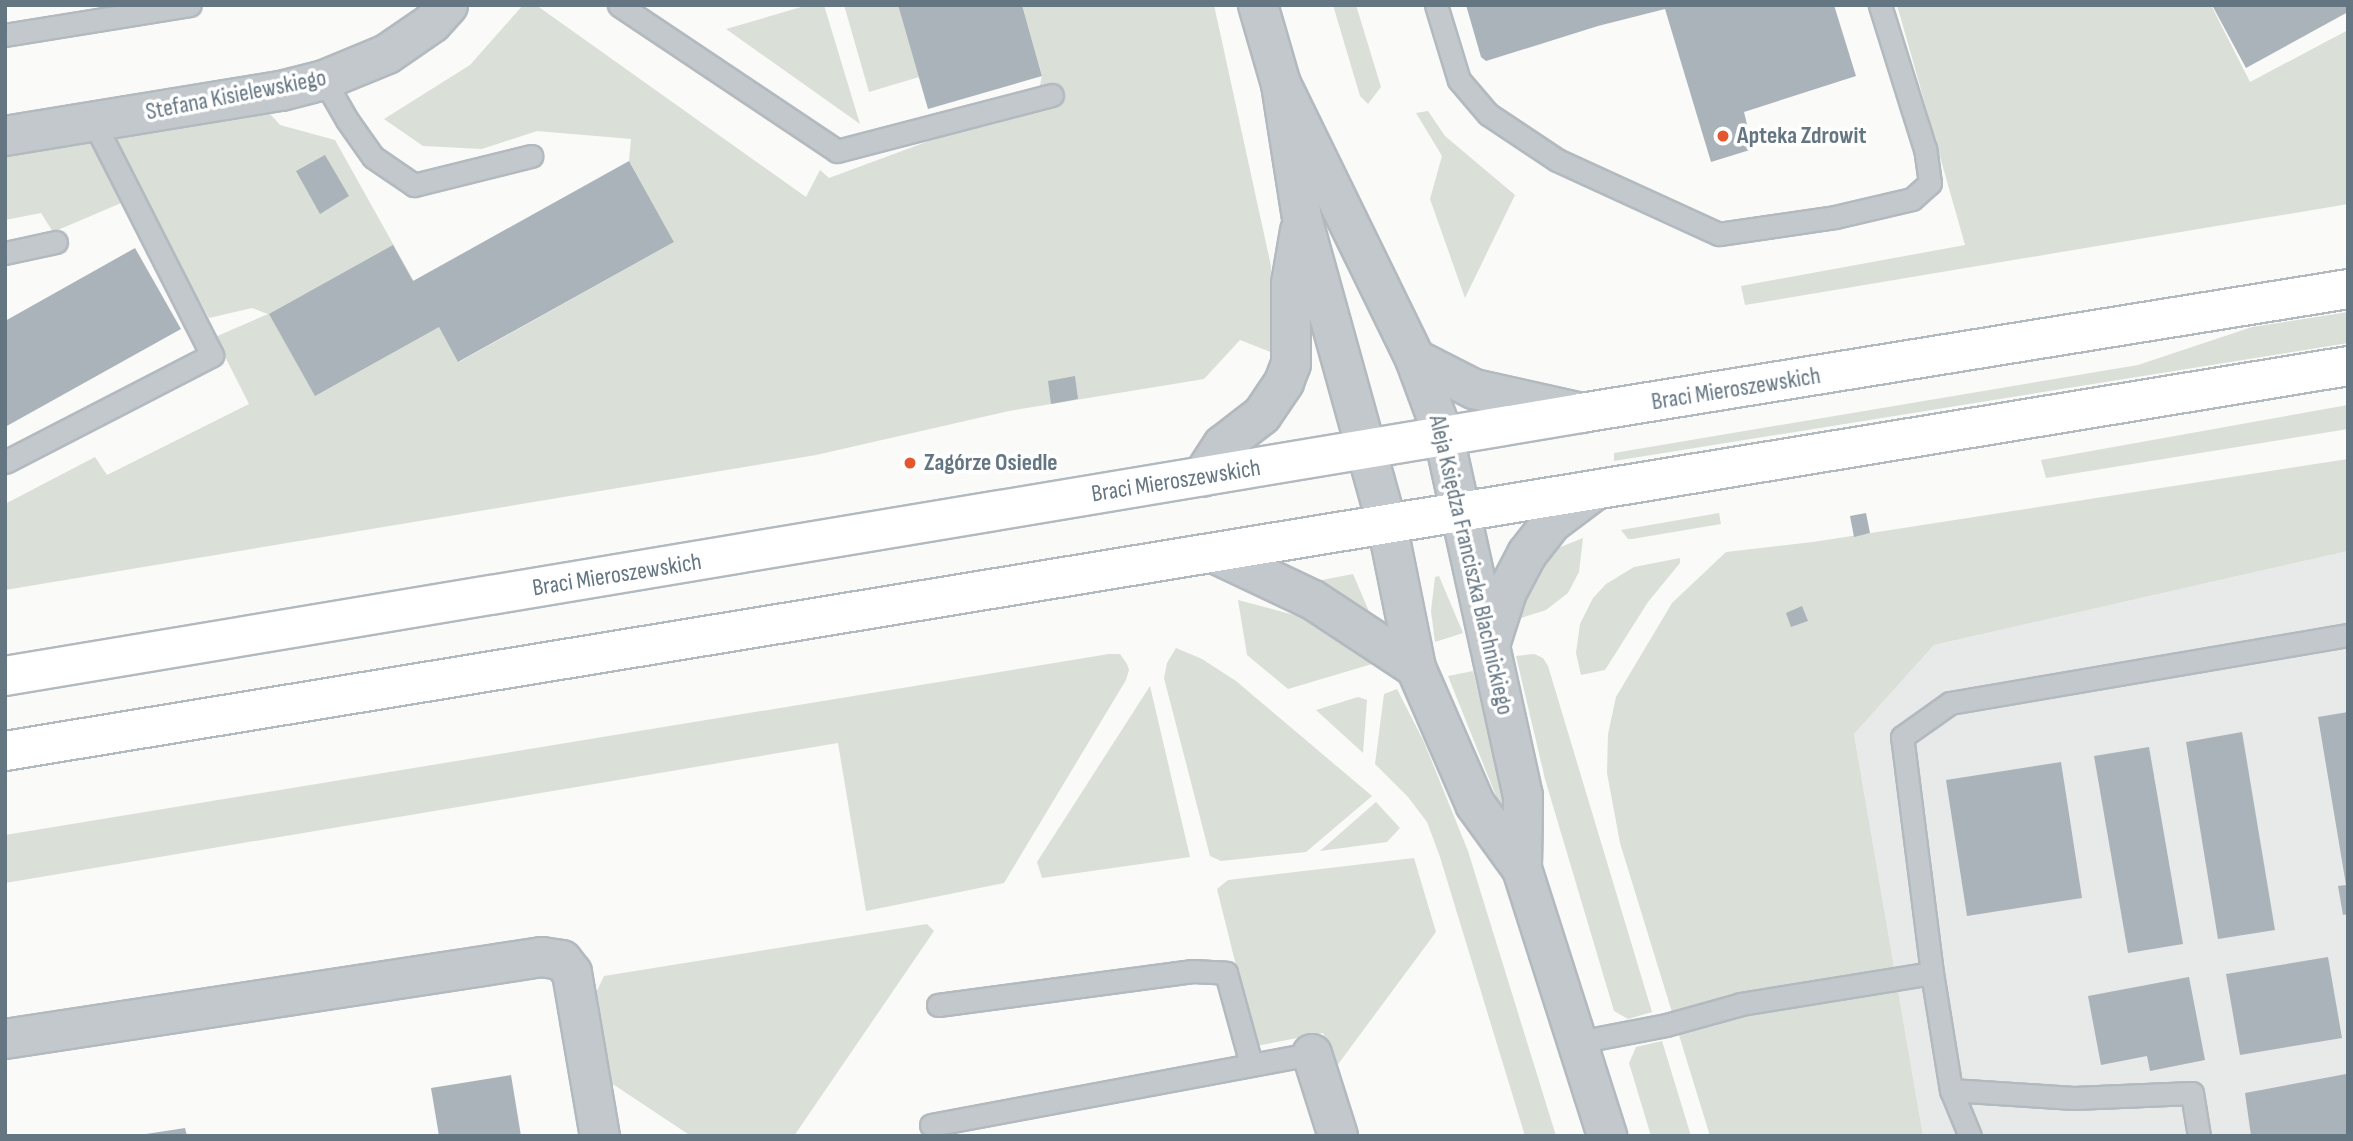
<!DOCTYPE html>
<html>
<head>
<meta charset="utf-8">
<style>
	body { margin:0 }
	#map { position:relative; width:2353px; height:1141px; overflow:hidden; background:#fafaf8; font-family:"Sofia Sans Condensed",sans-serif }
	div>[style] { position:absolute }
	.built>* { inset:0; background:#e8e9e9 }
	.green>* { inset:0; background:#dadfd7 }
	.building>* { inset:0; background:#aab3b9 }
	.roads { filter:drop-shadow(2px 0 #b3babf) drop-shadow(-2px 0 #b3babf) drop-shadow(0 2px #b3babf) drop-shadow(0 -2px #b3babf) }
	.service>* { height:21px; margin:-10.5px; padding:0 10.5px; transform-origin:10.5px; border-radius:10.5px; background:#c3c8cc }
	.minor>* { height:38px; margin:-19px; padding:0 19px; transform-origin:19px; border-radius:19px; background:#c3c8cc }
	.tertiary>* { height:38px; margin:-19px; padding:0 19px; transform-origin:19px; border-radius:19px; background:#c3c8cc }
	.secondary>* { height:38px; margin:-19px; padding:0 19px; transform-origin:19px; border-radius:19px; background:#fff }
	.dots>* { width:19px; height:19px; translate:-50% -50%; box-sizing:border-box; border:4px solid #fff; border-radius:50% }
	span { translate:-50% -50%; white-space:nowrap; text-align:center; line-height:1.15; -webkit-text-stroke:7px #fff; paint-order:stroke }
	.street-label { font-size:24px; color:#657683 }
	.poi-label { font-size:24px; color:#657683; font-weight:700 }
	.left { translate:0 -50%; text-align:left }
	.frame { position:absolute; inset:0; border:7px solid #657683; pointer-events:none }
</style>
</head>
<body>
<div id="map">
	<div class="built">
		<i style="clip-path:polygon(2348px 551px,2348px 1136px,1923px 1136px,1854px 734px,1934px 645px)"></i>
	</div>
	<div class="green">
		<i style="clip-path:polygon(523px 5px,536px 5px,806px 197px,820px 170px,829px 178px,1037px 101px,1042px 75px,1022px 5px,1214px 5px,1271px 266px,1273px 353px,1240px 340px,1204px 379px,1009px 411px,816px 455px,5px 590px,5px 504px,95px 457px,107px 475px,249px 404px,215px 337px,268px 314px,252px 308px,209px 318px,140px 195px,53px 232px,41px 213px,5px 220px,5px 151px,264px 107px,280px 125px,335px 140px,459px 362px,674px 242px,629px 161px,631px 139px,537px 131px,482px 149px,423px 146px,384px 119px,470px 65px)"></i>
		<i style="clip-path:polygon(808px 5px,824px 5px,860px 124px,726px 29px)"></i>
		<i style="clip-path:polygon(844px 5px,898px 5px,919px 77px,869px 92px)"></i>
		<i style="clip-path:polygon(1333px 5px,1356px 5px,1381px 87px,1368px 104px,1360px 96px)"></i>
		<i style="clip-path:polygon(1897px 5px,2211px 5px,2250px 82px,2348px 30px,2348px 204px,1745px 305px,1741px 286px,1965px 245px)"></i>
		<i style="clip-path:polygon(1428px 111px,1445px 136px,1515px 195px,1465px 298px,1430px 199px,1442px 156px,1416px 113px)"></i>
		<i style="clip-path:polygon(2348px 312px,2348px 343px,1614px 461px,1614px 453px,2138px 365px,2252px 327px)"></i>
		<i style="clip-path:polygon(2348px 405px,2348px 429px,2046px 478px,2041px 460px)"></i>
		<i style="clip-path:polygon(2348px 459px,2348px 551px,1934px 645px,1854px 734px,1923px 1136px,1710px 1136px,1620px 843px,1607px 773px,1608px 734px,1616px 697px,1672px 603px,1726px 552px,1813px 542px)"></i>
		<i style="clip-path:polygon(1719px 513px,1721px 524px,1632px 539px,1628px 539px,1621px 530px)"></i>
		<i style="clip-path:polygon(1583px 538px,1579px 572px,1568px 593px,1546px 610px,1512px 621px,1515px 604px,1553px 550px)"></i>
		<i style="clip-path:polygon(1680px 558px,1680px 563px,1648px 602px,1605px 670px,1581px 675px,1576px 653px,1580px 624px,1593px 598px,1606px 584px,1634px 567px)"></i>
		<i style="clip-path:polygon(1353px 574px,1368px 609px,1369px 614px,1317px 588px,1322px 580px)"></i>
		<i style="clip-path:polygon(1439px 576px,1463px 633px,1435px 642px,1431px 611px,1435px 577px)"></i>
		<i style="clip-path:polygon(1238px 600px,1309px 619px,1347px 641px,1372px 664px,1288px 689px,1247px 655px)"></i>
		<i style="clip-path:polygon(1176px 648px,1202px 659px,1236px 681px,1372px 796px,1306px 852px,1221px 861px,1210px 856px,1164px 678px,1167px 663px)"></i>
		<i style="clip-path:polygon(1109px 654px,1120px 654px,1127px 664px,1129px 670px,1126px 680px,1004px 883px,866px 911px,838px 743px,5px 883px,5px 835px)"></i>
		<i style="clip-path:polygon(1534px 654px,1543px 658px,1548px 666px,1652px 1012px,1628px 1019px,1614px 1011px,1545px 779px,1516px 656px)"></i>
		<i style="clip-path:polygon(1473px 671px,1504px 801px,1501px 803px,1498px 801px,1448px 676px)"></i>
		<i style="clip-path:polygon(1150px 686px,1190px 857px,1042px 878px,1037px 862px)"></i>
		<i style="clip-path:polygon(1397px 689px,1424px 742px,1468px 851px,1556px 1136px,1525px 1136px,1440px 857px,1427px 822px,1408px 797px,1375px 764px,1384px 694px)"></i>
		<i style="clip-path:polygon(1358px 697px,1367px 700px,1363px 753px,1316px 710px)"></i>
		<i style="clip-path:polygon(1376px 802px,1400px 828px,1387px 842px,1320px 851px)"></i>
		<i style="clip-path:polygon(1414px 858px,1436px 932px,1336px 1067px,1323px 1033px,1256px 1046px,1217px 889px,1228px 880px)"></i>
		<i style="clip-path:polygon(927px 924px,934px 931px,794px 1136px,691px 1136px,599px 1075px,591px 1003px,604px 976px)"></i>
		<i style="clip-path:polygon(1662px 1041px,1691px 1136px,1651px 1136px,1629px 1063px,1636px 1047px)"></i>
	</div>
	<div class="building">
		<i style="clip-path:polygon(898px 5px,1022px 5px,1042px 76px,928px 109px)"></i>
		<i style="clip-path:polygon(1466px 5px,1834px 5px,1856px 76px,1744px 112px,1753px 149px,1711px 162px,1665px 9px,1598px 26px,1486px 61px,1481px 57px)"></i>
		<i style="clip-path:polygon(2212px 5px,2348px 5px,2348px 12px,2246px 68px)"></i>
		<i style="clip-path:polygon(325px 155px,349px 196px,320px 214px,296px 171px)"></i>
		<i style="clip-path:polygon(629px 161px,674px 242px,458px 362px,439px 327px,315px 396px,269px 314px,393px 245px,413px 281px)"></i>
		<i style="clip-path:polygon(135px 248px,181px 329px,5px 427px,5px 321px)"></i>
		<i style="clip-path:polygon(1075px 376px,1078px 399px,1051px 404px,1048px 381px)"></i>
		<i style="clip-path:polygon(1866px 513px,1870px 533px,1854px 537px,1850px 516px)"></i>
		<i style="clip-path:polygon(1802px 606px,1808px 621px,1791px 627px,1786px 613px)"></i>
		<i style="clip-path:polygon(2348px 712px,2348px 914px,2343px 915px,2338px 886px,2346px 885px,2318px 717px)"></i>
		<i style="clip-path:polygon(2242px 732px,2275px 930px,2218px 939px,2186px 742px)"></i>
		<i style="clip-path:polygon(2149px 747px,2183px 944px,2128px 953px,2094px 756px)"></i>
		<i style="clip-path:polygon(2061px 762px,2082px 898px,1967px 916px,1946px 780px)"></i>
		<i style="clip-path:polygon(2328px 957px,2342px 1038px,2240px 1055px,2226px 974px)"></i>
		<i style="clip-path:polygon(2189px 977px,2205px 1060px,2150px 1071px,2147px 1056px,2101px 1065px,2088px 996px)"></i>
		<i style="clip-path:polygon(2346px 1074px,2348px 1136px,2251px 1136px,2245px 1093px)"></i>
		<i style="clip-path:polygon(511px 1075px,521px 1136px,439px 1136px,431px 1088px)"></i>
		<i style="clip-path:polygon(185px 1128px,187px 1136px,146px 1136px,146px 1134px)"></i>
	</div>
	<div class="roads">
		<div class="service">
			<i style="left:619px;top:5px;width:262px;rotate:33.8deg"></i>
			<i style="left:837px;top:151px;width:222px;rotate:-14.6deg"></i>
			<i style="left:1436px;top:5px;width:78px;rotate:73deg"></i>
			<i style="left:1459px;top:80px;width:45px;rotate:49.5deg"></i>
			<i style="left:1488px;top:114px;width:83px;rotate:33.7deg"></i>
			<i style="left:1557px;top:160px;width:178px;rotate:24.6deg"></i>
			<i style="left:1719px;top:234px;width:117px;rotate:-8.3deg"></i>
			<i style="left:1835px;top:217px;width:79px;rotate:-13.2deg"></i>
			<i style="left:1912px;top:199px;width:24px;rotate:-42deg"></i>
			<i style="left:1930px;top:183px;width:34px;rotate:-98deg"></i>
			<i style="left:1925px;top:149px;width:151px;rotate:-107.4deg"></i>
			<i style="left:5px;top:35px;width:187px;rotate:-9.2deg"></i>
			<i style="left:324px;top:80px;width:46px;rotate:60.1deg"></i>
			<i style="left:347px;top:120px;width:45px;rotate:54.9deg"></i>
			<i style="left:373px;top:157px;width:50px;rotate:34.3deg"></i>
			<i style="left:414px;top:185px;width:121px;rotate:-13.9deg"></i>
			<i style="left:5px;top:253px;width:52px;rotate:-12.2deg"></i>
			<i style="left:5px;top:462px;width:233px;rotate:-27.3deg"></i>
			<i style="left:212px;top:355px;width:261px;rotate:-116.9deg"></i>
			<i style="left:1932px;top:973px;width:238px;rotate:-97.2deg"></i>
			<i style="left:1902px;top:737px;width:59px;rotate:-35.3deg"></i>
			<i style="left:1950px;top:703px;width:404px;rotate:-9.7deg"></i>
			<i style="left:938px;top:1005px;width:257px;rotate:-7.6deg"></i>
			<i style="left:1193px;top:971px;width:33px;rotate:3deg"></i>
			<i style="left:1226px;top:973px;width:94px;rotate:74.6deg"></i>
			<i style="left:1578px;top:1042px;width:90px;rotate:-10.9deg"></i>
			<i style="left:1666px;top:1025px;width:78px;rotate:-15.6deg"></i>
			<i style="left:1741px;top:1004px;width:193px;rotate:-9.2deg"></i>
			<i style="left:1932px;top:973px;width:119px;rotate:80.8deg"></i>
			<i style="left:1951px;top:1090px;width:50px;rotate:67.6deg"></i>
			<i style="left:1951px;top:1090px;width:123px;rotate:3.7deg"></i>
			<i style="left:2074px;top:1098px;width:118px;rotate:-2.4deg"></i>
			<i style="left:2192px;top:1093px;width:44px;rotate:80.8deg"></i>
			<i style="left:931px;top:1125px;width:388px;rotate:-10.6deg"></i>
		</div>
		<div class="minor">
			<i style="left:5px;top:136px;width:280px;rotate:-9.3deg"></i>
			<i style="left:281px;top:91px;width:44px;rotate:-14.3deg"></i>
			<i style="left:324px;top:80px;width:68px;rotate:-22.4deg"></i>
			<i style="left:387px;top:54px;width:55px;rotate:-34.6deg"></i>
			<i style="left:432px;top:23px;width:24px;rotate:-48deg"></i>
			<i style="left:5px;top:1039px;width:543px;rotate:-8.68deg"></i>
			<i style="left:542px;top:957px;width:20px;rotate:9deg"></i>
			<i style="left:562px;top:960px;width:16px;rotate:52deg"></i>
			<i style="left:572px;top:973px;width:165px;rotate:80.3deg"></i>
			<i style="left:1312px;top:1054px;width:86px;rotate:72.4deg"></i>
		</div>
		<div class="tertiary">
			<i style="left:1258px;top:5px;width:82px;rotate:73.8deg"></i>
			<i style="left:1281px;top:84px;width:136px;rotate:81.1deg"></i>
			<i style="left:1302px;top:218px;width:318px;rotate:74.5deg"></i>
			<i style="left:1387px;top:524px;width:147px;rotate:78.6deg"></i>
			<i style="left:1416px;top:668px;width:148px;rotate:66.5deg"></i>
			<i style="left:1475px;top:804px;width:80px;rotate:54.1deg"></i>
			<i style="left:1281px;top:84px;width:306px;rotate:64deg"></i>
			<i style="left:1415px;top:359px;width:83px;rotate:69.6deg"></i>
			<i style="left:1444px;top:437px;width:368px;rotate:77.6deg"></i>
			<i style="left:1523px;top:796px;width:73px;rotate:90.8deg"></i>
			<i style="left:1522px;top:869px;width:280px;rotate:72.3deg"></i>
			<i style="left:1415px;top:359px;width:66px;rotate:27deg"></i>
			<i style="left:1474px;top:389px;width:110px;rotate:12.6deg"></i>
			<i style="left:1202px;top:477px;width:38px;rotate:-57deg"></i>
			<i style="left:1223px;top:445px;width:49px;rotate:-37.6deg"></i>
			<i style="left:1262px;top:415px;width:40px;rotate:-56deg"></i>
			<i style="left:1284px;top:382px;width:19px;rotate:-69deg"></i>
			<i style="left:1291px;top:364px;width:80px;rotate:-90deg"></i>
			<i style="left:1291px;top:284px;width:54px;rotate:-80.4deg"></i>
			<i style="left:1216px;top:554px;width:107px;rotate:25.4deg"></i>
			<i style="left:1313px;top:600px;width:123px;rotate:33.4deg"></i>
			<i style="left:1491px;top:642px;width:52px;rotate:-72.3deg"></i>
			<i style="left:1507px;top:592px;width:43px;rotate:-62.2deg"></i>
			<i style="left:1527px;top:554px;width:39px;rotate:-52deg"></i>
			<i style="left:1551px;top:523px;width:55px;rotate:-36.9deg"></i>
		</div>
		<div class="secondary">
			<i style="left:5px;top:676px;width:1598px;rotate:-9.47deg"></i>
			<i style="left:1581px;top:413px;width:777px;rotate:-9.18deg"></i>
			<i style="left:5px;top:751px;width:2374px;rotate:-9.33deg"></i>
		</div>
	</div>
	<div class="dots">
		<i style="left:1723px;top:136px;background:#e4572e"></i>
		<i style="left:910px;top:463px;background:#e4572e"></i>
	</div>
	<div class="street-label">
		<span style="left:236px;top:95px;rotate:-11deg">Stefana Kisielewskiego</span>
		<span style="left:1736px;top:389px;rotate:-9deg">Braci Mieroszewskich</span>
		<span style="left:1176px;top:481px;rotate:-9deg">Braci Mieroszewskich</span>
		<span style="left:1471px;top:565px;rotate:77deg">Aleja Księdza Franciszka Blachnickiego</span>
		<span style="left:617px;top:575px;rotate:-9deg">Braci Mieroszewskich</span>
	</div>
	<div class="poi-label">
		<span class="left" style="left:1737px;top:136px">Apteka Zdrowit</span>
		<span class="left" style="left:924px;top:463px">Zagórze Osiedle</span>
	</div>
	<div class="frame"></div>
</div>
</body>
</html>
